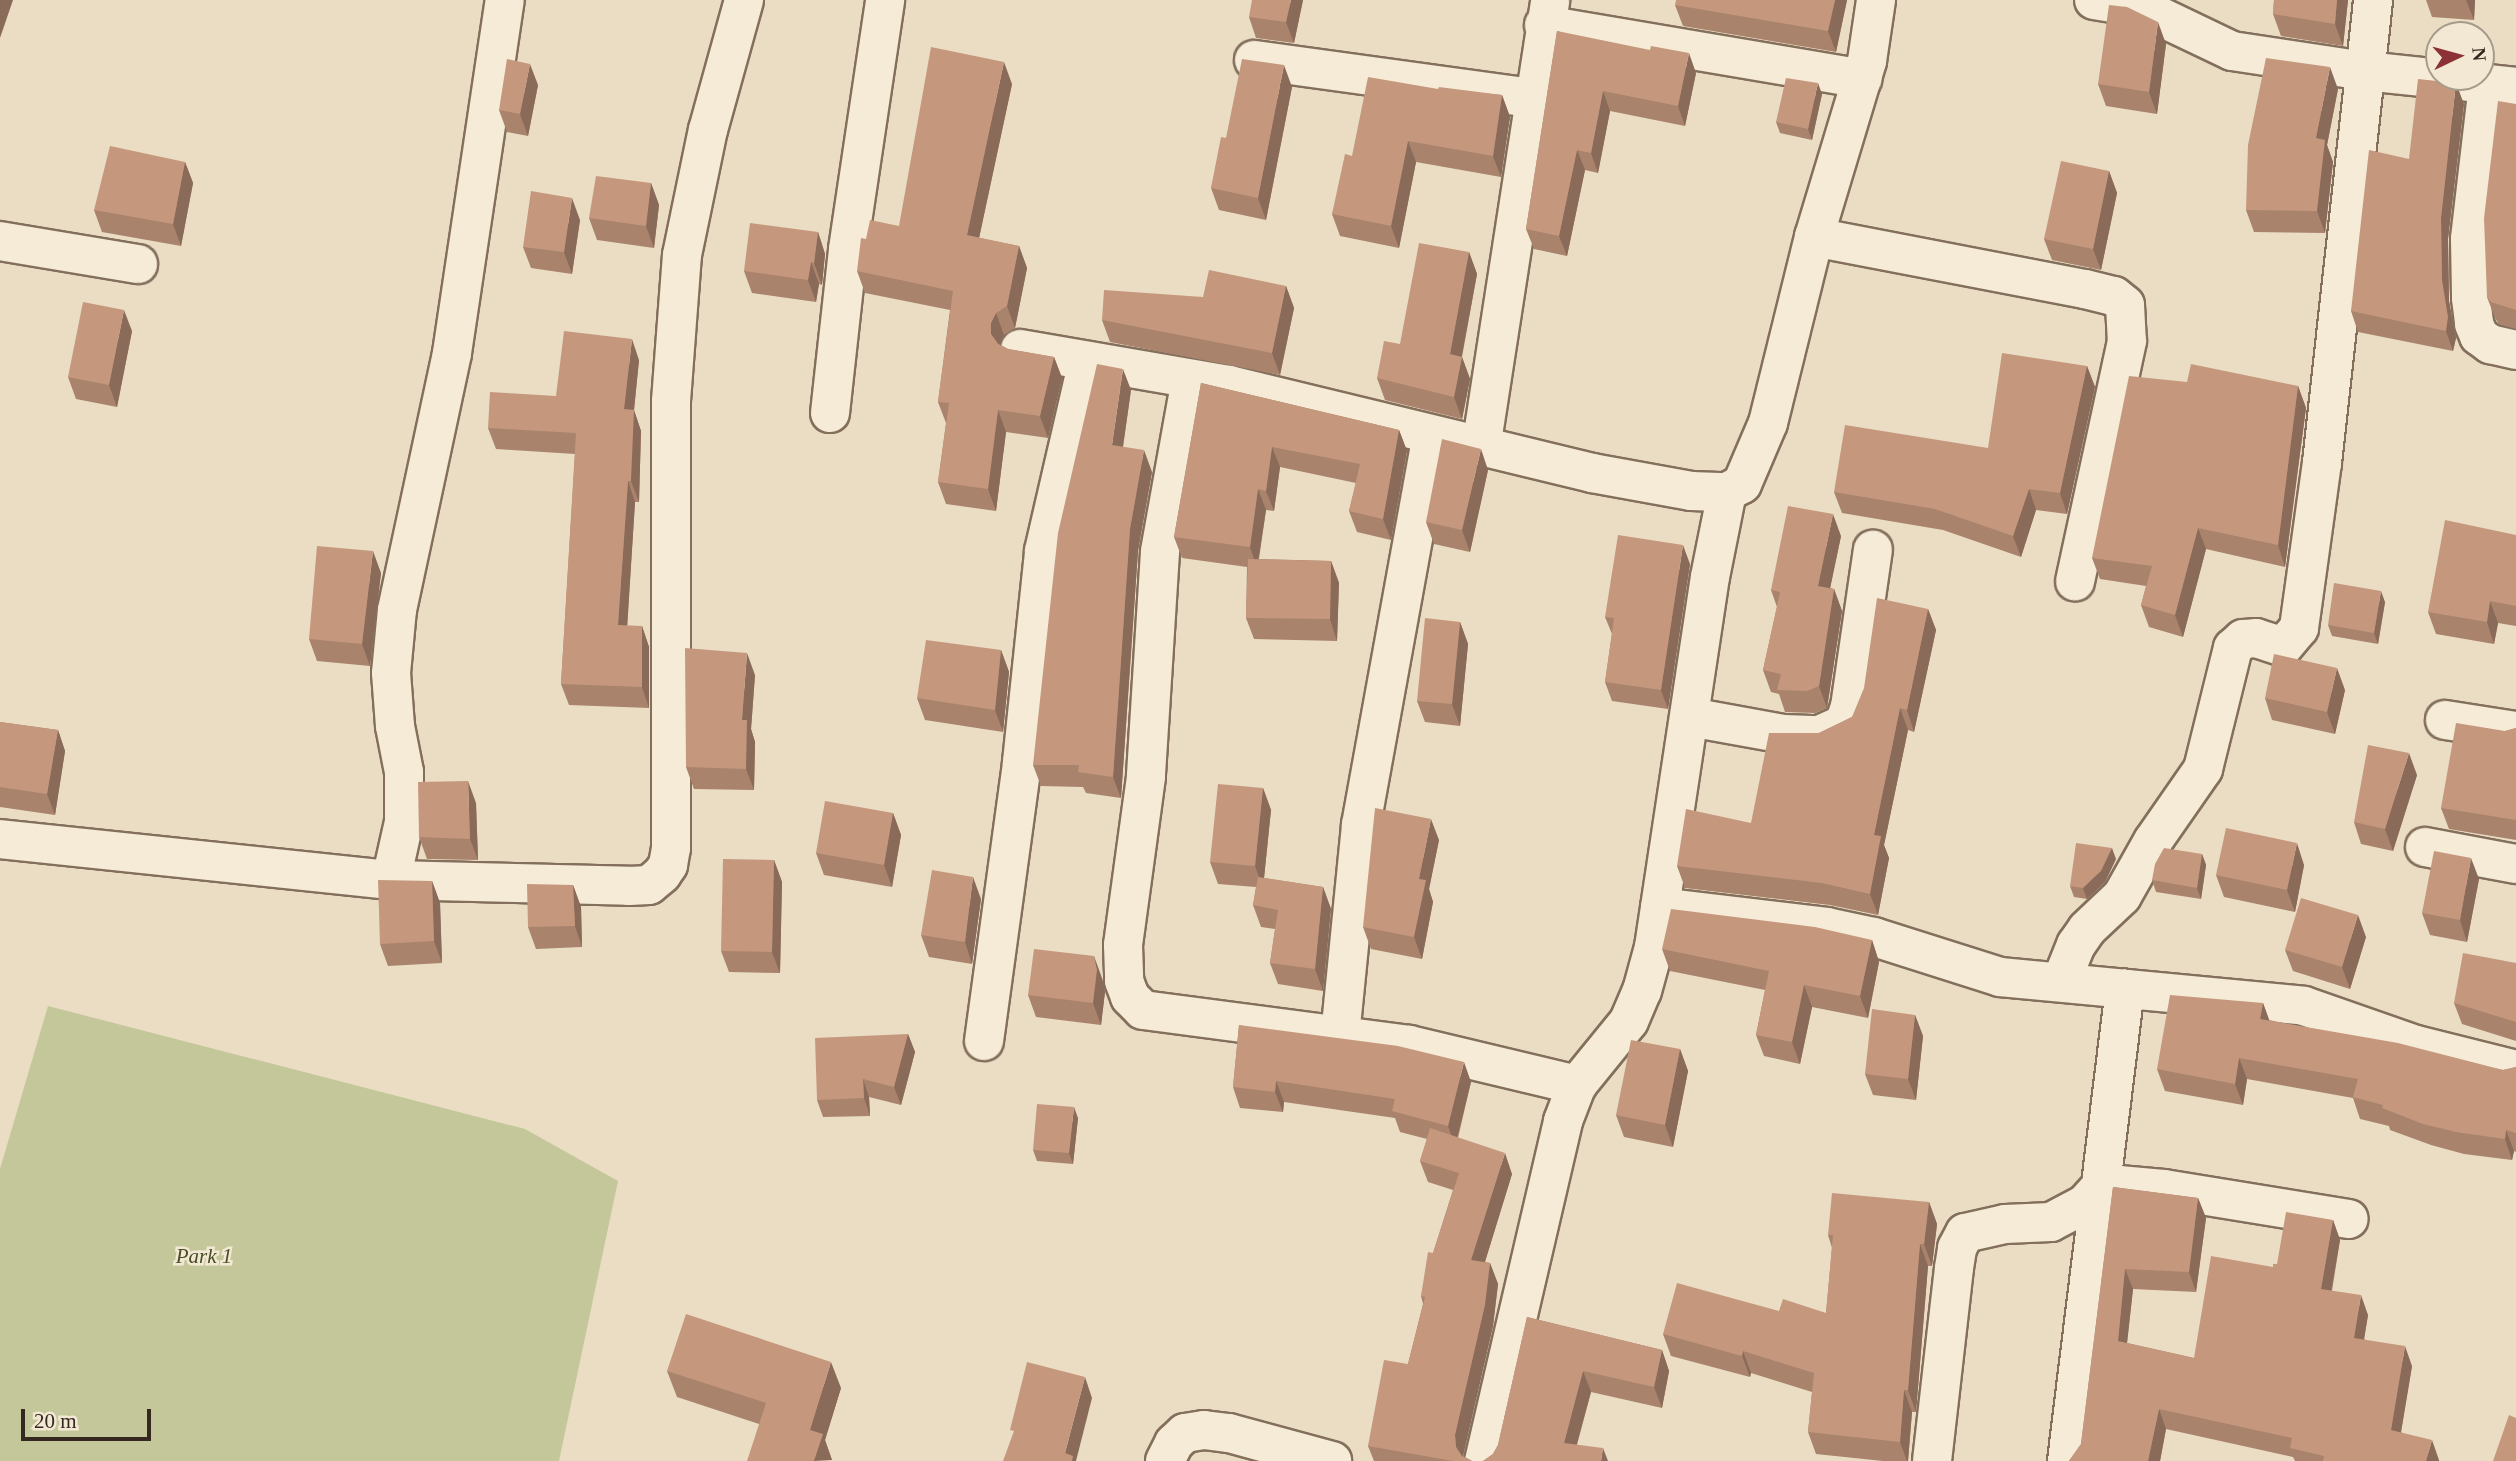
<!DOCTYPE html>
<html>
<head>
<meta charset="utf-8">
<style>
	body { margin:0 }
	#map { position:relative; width:2516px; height:1461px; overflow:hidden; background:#eaddc4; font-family:Georgia,serif }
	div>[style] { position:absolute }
	.green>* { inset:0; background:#c4c799 }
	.roads { filter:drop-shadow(2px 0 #836f5c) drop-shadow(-2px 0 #836f5c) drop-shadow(0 2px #836f5c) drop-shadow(0 -2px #836f5c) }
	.minor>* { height:38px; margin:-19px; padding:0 19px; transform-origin:19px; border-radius:19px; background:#f5ebd7 }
	.wall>* { inset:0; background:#a9836c }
	.shaded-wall>* { inset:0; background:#8a6a58 }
	.building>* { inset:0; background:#c5987e }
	span { translate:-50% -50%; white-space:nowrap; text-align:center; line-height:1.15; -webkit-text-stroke:5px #f2e8d3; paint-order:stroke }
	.park-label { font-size:21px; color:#474f27; font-style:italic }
	.north { position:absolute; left:2425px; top:21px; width:70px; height:70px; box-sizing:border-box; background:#f2e8d3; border:2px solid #a69b8b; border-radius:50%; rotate:85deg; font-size:19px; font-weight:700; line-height:28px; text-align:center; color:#34281f }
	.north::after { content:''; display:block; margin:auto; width:24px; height:32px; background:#8c3237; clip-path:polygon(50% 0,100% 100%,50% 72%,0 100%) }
	.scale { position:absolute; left:21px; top:1409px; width:130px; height:32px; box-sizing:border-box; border:4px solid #34281f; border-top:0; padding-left:9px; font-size:21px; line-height:24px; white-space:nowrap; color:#34281f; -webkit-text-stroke:5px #f2e8d3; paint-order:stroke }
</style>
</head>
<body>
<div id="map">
	<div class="green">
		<i style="clip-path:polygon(48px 1006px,525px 1129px,618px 1181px,559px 1461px,0 1461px,0 1169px)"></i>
	</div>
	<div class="roads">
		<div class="minor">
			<i style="left:2094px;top:0;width:49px;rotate:9.5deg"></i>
			<i style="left:2142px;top:8px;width:100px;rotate:25.5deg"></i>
			<i style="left:2232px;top:51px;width:134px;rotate:8.6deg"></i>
			<i style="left:2365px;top:71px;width:152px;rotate:6deg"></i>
			<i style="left:1544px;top:25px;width:323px;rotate:9.6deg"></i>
			<i style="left:1254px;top:60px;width:282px;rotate:7.8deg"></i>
			<i style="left:2488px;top:85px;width:155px;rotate:96.7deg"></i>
			<i style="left:2470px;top:239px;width:59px;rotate:89deg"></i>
			<i style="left:2471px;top:298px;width:26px;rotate:83deg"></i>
			<i style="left:2474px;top:324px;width:13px;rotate:67deg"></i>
			<i style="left:2479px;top:336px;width:14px;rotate:36deg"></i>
			<i style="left:2490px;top:344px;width:27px;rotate:13deg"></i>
			<i style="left:1814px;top:237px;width:276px;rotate:10.9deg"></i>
			<i style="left:2085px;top:289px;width:30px;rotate:14deg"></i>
			<i style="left:2114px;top:296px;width:14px;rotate:39deg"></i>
			<i style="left:2125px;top:305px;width:36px;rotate:87deg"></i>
			<i style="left:2127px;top:341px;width:246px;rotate:102.2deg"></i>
			<i style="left:0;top:241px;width:140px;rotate:9.5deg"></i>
			<i style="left:1020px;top:349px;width:212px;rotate:9.8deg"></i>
			<i style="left:1229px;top:385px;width:374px;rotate:13.6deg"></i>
			<i style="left:1592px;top:473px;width:101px;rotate:10.3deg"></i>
			<i style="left:1691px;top:491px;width:36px;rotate:2deg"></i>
			<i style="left:1727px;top:492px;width:17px;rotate:-28deg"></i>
			<i style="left:1742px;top:484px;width:66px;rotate:-66.9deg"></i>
			<i style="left:1768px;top:423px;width:192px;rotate:-76.1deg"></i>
			<i style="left:1814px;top:237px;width:184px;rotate:-73.2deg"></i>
			<i style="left:1867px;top:61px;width:62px;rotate:-81.6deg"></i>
			<i style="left:1191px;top:379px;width:176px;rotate:100.2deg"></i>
			<i style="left:1160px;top:552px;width:225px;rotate:93.6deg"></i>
			<i style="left:1146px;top:777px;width:170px;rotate:97.8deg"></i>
			<i style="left:1123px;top:945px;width:36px;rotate:88deg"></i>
			<i style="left:1124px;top:981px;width:17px;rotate:69deg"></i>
			<i style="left:1130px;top:997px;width:18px;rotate:45deg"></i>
			<i style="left:1143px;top:1010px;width:268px;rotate:7.5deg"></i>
			<i style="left:1409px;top:1045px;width:173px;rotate:13.4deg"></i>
			<i style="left:830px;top:413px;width:165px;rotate:-83.7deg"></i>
			<i style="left:848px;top:249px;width:252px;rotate:-81.5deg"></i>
			<i style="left:1481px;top:448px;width:453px;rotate:-81.2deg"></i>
			<i style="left:1690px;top:717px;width:96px;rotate:10.3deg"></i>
			<i style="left:1784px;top:734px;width:35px;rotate:2deg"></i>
			<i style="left:1819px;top:735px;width:27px;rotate:-24deg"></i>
			<i style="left:1844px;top:724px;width:18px;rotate:-71deg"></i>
			<i style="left:1850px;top:707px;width:159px;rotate:-81.7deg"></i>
			<i style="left:2445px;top:720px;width:72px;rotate:8.8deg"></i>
			<i style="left:0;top:839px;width:393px;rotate:6deg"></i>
			<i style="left:391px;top:880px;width:238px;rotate:1.4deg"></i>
			<i style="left:629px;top:886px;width:20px;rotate:-3deg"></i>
			<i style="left:649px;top:885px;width:17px;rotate:-40deg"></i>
			<i style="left:662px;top:874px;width:11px;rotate:-56deg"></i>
			<i style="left:668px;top:865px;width:17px;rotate:-80deg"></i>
			<i style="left:671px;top:848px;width:447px;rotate:-90deg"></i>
			<i style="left:671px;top:401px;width:146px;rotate:-85.7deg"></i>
			<i style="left:682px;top:255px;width:128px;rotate:-78.3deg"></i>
			<i style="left:708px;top:130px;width:135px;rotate:-74.5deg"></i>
			<i style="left:2425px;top:847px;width:93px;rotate:10.6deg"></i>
			<i style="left:391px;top:880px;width:59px;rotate:-77.4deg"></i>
			<i style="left:404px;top:822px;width:50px;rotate:-90deg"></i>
			<i style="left:404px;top:772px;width:47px;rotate:-101.1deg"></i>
			<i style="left:395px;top:726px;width:53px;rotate:-94.3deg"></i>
			<i style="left:391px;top:673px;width:63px;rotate:-84.6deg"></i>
			<i style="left:397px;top:610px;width:263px;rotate:-77.9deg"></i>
			<i style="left:452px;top:353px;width:357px;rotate:-81.5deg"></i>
			<i style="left:1660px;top:907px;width:168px;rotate:6.8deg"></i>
			<i style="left:1827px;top:927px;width:48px;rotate:12deg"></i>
			<i style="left:1874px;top:937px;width:132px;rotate:17.6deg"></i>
			<i style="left:2000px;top:977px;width:305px;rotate:5.4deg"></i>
			<i style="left:2304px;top:1006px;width:119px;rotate:19.2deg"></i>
			<i style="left:2416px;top:1045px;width:103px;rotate:14deg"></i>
			<i style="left:2061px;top:982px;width:40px;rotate:-68deg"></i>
			<i style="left:2076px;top:945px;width:19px;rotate:-55deg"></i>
			<i style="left:2087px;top:929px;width:48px;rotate:-43.3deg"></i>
			<i style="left:2122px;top:896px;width:63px;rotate:-60.6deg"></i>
			<i style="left:2153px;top:841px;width:88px;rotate:-55.2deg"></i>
			<i style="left:2203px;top:769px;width:125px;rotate:-76.1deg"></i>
			<i style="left:2233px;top:648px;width:13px;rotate:-42deg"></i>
			<i style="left:2243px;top:639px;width:13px;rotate:-4deg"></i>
			<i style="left:2256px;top:638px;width:28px;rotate:18deg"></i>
			<i style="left:2283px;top:647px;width:25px;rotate:-50deg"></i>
			<i style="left:2299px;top:628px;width:167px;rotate:-82.1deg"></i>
			<i style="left:2322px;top:463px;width:466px;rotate:-83.7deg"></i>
			<i style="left:1340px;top:1036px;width:212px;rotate:-84.3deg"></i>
			<i style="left:1361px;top:825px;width:396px;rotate:-79.7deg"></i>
			<i style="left:984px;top:1041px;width:282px;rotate:-82.2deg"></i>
			<i style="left:1022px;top:762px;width:212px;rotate:-84deg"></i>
			<i style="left:1044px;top:551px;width:195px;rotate:-77deg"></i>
			<i style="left:1165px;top:1461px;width:20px;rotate:-63deg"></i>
			<i style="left:1174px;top:1443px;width:15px;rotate:-42deg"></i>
			<i style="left:1185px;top:1433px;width:19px;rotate:-9deg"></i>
			<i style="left:1204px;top:1430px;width:25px;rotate:7deg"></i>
			<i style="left:1229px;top:1433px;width:107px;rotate:15.2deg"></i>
			<i style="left:1484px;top:1461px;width:349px;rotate:-76.9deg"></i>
			<i style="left:1563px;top:1121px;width:39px;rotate:-69deg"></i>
			<i style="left:1577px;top:1085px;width:82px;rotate:-50.9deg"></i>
			<i style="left:1629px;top:1021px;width:33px;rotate:-67deg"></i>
			<i style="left:1642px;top:991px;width:46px;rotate:-74.7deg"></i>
			<i style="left:1654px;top:947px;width:374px;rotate:-81.4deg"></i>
			<i style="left:1710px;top:577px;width:87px;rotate:-78.7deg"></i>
			<i style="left:1932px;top:1461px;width:194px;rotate:-83.5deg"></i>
			<i style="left:1954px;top:1268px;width:20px;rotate:-81deg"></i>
			<i style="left:1957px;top:1248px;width:17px;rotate:-62deg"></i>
			<i style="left:1965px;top:1233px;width:41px;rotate:-12.7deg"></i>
			<i style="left:2005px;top:1224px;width:46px;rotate:-2.5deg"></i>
			<i style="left:2051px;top:1222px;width:38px;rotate:-28deg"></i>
			<i style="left:2085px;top:1204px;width:24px;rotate:-48deg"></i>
			<i style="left:2101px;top:1186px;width:18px;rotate:-3deg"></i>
			<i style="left:2119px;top:1185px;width:45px;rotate:5.1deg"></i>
			<i style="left:2164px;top:1189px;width:187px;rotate:9.2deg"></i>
			<i style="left:2067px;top:1461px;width:476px;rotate:-83deg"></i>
		</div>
	</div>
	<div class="wall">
		<i style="clip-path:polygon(1303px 0,1294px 43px,1256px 38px,1249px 17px)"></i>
		<i style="clip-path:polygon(1847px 0,1836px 52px,1683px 26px,1675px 5px)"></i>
		<i style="clip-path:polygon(2274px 0,2348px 0,2343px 46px,2281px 36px,2273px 14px)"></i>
		<i style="clip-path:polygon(2426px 0,2475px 0,2474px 20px,2432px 17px)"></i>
		<i style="clip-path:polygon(1557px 31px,1696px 73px,1685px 126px,1610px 111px,1598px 173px,1585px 170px,1567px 256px,1534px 249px,1526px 229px)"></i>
		<i style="clip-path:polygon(2166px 44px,2157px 114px,2106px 106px,2098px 84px)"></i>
		<i style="clip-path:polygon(1012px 84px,979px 238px,1019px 246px,1027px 268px,1015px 328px,1004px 335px,999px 344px,1008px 349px,1054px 357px,1062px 378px,1048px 438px,1006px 432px,996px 511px,946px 504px,938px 482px,946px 423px,938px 402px,950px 310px,865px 293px,857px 271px,899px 226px)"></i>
		<i style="clip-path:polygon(538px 85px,528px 136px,507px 132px,499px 110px)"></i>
		<i style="clip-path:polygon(1292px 87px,1266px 220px,1219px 210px,1211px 188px,1226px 138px)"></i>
		<i style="clip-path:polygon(1438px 89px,1502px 95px,1510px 117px,1501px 177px,1416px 162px,1399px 248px,1340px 236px,1332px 214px,1352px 156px)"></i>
		<i style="clip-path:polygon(2338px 89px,2327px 145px,2333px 162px,2325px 233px,2254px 232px,2246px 210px)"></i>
		<i style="clip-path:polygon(1822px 94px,1812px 140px,1780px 133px,1776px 122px)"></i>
		<i style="clip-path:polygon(2464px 104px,2448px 239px,2449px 301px,2456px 338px,2453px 351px,2358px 332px,2351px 311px,2409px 159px)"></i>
		<i style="clip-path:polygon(2516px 104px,2516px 329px,2499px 324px,2495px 318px,2487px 297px)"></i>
		<i style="clip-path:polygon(185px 162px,193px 183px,181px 246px,102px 232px,94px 210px)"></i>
		<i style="clip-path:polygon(2109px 171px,2117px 193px,2101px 270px,2052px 260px,2044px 239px)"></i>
		<i style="clip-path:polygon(651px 183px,659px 205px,654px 248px,597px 240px,589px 218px)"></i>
		<i style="clip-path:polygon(580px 220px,572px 274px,531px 268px,523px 247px)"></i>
		<i style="clip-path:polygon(818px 232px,825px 254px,822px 285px,819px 284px,816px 302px,752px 293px,744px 271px)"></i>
		<i style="clip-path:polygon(1469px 252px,1477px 274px,1462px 357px,1470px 379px,1462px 419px,1385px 400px,1377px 378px,1400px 344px)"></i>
		<i style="clip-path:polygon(1286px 286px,1294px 308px,1280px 375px,1110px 342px,1102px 320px,1203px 297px)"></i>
		<i style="clip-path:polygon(132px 331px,117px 407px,76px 399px,68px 377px)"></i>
		<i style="clip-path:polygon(639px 360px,634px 410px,641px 431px,639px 502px,635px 502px,627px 626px,642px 626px,649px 647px,649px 708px,569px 705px,561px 684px,575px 454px,496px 449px,488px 428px)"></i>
		<i style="clip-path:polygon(2087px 366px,2095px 387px,2067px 514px,2036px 510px,2021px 557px,1943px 530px,1842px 513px,1834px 492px,1988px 448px)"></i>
		<i style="clip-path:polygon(2187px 382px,2298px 386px,2306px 408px,2285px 567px,2206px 549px,2183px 637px,2149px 627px,2141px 605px,2146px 586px,2100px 579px,2092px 558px)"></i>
		<i style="clip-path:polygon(1201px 383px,1399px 430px,1407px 451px,1391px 540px,1357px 532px,1349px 511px,1356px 483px,1280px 467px,1274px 511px,1266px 510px,1259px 559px,1331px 561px,1339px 583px,1337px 641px,1254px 639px,1246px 618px,1247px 567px,1182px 558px,1174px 537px)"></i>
		<i style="clip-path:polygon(1131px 390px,1123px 447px,1152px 472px,1138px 551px,1121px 798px,1086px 793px,1083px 787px,1041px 786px,1033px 765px)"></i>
		<i style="clip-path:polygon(1488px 470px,1470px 552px,1434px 544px,1426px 522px)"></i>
		<i style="clip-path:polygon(2516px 535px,2516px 626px,2498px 623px,2494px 644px,2436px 634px,2428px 612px)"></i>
		<i style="clip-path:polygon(1841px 536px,1830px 588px,1834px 589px,1842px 611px,1827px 708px,1815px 713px,1785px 712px,1779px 694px,1771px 692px,1763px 670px,1777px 607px,1771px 590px)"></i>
		<i style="clip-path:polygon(1690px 564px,1668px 709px,1612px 701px,1605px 682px,1612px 634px,1605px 617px)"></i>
		<i style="clip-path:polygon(381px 573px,370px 666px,317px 661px,309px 639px)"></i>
		<i style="clip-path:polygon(2385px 602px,2378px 644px,2332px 636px,2328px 625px)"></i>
		<i style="clip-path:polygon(1928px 609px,1936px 630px,1914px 732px,1908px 730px,1884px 845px,1889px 858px,1878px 915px,1830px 905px,1685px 888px,1677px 866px,1751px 823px,1819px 733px,1852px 717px)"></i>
		<i style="clip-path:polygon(1460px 622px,1468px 644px,1460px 726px,1425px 722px,1417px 701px)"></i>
		<i style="clip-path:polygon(1001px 650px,1009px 672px,1003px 732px,925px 720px,917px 698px)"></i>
		<i style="clip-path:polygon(755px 675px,751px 729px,755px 742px,754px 790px,694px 789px,686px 767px)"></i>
		<i style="clip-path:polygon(2345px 690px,2335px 734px,2272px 720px,2265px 698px)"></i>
		<i style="clip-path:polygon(0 722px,58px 730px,65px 751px,55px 815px,0 807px)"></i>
		<i style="clip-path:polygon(2516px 728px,2516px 840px,2449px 829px,2441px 808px,2505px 731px)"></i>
		<i style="clip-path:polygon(2417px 775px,2393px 851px,2361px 844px,2354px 822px)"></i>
		<i style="clip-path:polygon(1263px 788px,1271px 810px,1264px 878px,1323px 887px,1331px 909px,1323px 991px,1278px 984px,1270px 963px,1275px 929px,1261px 927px,1253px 905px,1256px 887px,1218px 884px,1210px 862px)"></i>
		<i style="clip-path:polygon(476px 803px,478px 860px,427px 859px,419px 837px)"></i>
		<i style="clip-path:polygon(893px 813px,901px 835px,892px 887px,824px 875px,816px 853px)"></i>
		<i style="clip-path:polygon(1439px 840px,1429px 889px,1433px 902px,1422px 959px,1371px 949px,1363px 927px)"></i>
		<i style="clip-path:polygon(2202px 854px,2206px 865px,2201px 899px,2156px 892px,2152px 880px)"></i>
		<i style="clip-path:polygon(2116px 859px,2105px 882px,2087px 899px,2074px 897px,2070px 886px)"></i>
		<i style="clip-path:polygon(774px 860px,782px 882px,780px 973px,729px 972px,721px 951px)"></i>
		<i style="clip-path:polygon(2304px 865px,2295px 912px,2224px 897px,2216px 875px)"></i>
		<i style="clip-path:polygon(2479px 879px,2467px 942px,2430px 935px,2422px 913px)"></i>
		<i style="clip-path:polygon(432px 881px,440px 903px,442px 963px,388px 966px,380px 944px)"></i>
		<i style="clip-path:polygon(573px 885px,581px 907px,582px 947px,536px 949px,528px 927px)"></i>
		<i style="clip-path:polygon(981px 899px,972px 964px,929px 957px,921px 935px)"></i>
		<i style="clip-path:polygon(2366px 937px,2350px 989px,2293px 971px,2285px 950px)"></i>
		<i style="clip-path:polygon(1872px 940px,1879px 962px,1868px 1018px,1812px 1007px,1800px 1064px,1764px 1056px,1756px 1035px,1765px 990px,1670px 971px,1662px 949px)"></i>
		<i style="clip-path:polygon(2516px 963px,2516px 1041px,2462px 1024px,2454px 1003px)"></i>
		<i style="clip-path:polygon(1102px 978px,1105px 992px,1101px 1025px,1036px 1017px,1028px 995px)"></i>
		<i style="clip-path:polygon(2263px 1003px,2269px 1020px,2503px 1070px,2516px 1067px,2516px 1152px,2514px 1151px,2512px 1160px,2464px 1154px,2431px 1145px,2390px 1130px,2389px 1126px,2360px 1119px,2353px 1098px,2247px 1079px,2243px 1105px,2165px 1091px,2157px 1069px)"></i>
		<i style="clip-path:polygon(1915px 1015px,1923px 1036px,1916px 1100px,1873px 1095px,1865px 1074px)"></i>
		<i style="clip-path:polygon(1239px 1025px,1471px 1082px,1458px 1138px,1512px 1174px,1485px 1262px,1490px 1263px,1498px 1284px,1493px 1326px,1463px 1456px,1472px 1461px,1374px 1461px,1368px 1446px,1408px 1364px,1423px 1304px,1421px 1296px,1433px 1253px,1453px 1190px,1428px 1182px,1420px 1161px,1427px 1139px,1400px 1132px,1395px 1118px,1284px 1102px,1283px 1112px,1240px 1108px,1233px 1087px)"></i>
		<i style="clip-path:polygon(908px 1034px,915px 1052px,901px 1105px,869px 1097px,870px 1116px,823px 1117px,817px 1100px)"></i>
		<i style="clip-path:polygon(1680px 1049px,1688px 1071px,1673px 1147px,1624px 1137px,1616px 1115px)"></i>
		<i style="clip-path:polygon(1078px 1118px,1073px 1164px,1037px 1161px,1033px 1150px)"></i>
		<i style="clip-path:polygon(2113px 1187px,2198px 1198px,2206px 1218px,2196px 1292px,2133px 1289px,2127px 1343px,2194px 1358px,2273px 1267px,2333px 1220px,2340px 1240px,2332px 1291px,2368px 1315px,2364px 1339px,2412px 1366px,2401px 1432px,2439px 1461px,2295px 1461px,2293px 1457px,2166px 1429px,2160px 1461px,2069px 1461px,2081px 1444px)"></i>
		<i style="clip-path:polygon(1929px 1202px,1937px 1224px,1932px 1266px,1928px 1266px,1916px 1412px,1912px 1412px,1908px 1461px,1883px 1461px,1816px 1454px,1808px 1432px,1812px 1392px,1751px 1373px,1750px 1377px,1671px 1356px,1663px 1334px,1779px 1311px,1826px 1313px,1832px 1248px,1828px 1235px)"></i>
		<i style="clip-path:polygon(1527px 1317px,1662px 1350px,1669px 1371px,1662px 1408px,1591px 1392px,1577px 1445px,1483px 1461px,1493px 1454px,1498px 1445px)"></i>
		<i style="clip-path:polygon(667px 1371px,841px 1388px,825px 1440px,832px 1460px,759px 1424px,677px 1397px)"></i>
	</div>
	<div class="shaded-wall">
		<i style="clip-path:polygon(0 0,13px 0,0 38px)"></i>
		<i style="clip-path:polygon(1291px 0,1303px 0,1294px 43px,1286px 22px)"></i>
		<i style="clip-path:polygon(1835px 0,1847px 0,1836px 52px,1828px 31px)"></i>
		<i style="clip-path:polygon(2337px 0,2348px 0,2343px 46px,2335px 24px)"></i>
		<i style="clip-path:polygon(2466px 0,2475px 0,2474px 20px)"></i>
		<i style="clip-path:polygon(2158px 22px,2166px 44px,2157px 114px,2149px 92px)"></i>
		<i style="clip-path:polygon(1689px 53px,1696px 73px,1685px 126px,1678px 106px)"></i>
		<i style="clip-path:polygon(1004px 62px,1012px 84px,975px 257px,967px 235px)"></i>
		<i style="clip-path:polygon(530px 64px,538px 85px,528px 136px,520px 114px)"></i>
		<i style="clip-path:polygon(1284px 65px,1292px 87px,1266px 220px,1258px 198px)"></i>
		<i style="clip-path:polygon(2330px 67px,2338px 89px,2327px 145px,2333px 162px,2325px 233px,2317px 211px,2316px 138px)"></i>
		<i style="clip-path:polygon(1818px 83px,1822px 94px,1812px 140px,1808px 129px)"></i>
		<i style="clip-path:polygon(2456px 83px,2464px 104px,2448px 239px,2449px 301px,2456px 338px,2453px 351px,2446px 331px,2442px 280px,2441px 218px)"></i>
		<i style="clip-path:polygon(1603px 91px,1610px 111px,1598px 173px,1591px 153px)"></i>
		<i style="clip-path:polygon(1502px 95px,1510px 117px,1501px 177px,1493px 156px)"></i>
		<i style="clip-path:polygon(1408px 141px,1416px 162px,1399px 248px,1391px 226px)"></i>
		<i style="clip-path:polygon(1577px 150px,1585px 170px,1567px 256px,1559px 236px)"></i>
		<i style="clip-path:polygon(185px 162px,193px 183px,181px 246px,173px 224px)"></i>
		<i style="clip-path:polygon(2109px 171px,2117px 193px,2101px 270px,2093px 249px)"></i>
		<i style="clip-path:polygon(651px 183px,659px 205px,654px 248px,646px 226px)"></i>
		<i style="clip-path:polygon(572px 198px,580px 220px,572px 274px,564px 252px)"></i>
		<i style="clip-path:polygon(818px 232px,825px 254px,822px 285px,814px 263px)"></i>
		<i style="clip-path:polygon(1019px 246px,1027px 268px,1015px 328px,1007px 306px)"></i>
		<i style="clip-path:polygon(1469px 252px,1477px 274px,1458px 376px,1450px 354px)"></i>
		<i style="clip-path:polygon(811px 262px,819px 284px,816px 302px,808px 280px)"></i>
		<i style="clip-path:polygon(1286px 286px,1294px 308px,1280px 375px,1272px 353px)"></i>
		<i style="clip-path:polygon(124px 310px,132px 331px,117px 407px,109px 385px)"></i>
		<i style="clip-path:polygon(996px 313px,1004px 335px,999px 345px,991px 334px,991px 323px)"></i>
		<i style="clip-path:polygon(632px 339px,639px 360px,634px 410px,641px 431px,639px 502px,631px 481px,624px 409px)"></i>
		<i style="clip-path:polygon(1054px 357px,1062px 378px,1048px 438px,1040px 416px)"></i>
		<i style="clip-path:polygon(1462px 357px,1470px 379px,1462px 419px,1454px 397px)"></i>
		<i style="clip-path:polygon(2087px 366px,2095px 387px,2067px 514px,2060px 493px)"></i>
		<i style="clip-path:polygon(1123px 369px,1131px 390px,1120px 467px,1112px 445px)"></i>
		<i style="clip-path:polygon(2298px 386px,2306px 408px,2285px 567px,2278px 545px)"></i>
		<i style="clip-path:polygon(998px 410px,1006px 432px,996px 511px,988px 489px)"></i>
		<i style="clip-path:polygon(1399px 430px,1407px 451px,1391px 540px,1383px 519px)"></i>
		<i style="clip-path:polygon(1272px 447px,1280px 467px,1274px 511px,1266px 491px)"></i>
		<i style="clip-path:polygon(1481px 449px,1488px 470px,1470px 552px,1462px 530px)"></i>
		<i style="clip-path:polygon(1144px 450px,1152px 472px,1138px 551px,1121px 798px,1113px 777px,1130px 529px)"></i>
		<i style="clip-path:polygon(628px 481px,635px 502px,626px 646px,618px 625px)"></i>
		<i style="clip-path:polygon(1258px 489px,1266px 510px,1257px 568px,1250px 547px)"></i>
		<i style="clip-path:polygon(2029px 489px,2036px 510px,2021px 557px,2013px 536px)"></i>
		<i style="clip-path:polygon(1833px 514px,1841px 536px,1826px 608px,1818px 586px)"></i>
		<i style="clip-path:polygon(2198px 528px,2206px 549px,2183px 637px,2175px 615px)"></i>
		<i style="clip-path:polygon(1683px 545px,1690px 564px,1668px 709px,1661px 690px)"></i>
		<i style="clip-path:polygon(373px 551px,381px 573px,370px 666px,362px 644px)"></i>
		<i style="clip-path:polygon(1331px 561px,1339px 583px,1337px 641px,1330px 619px)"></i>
		<i style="clip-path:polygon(1834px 589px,1842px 611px,1827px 708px,1819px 686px)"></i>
		<i style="clip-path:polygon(2381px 591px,2385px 602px,2378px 644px,2374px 633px)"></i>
		<i style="clip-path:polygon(2490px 601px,2498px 623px,2494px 644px,2487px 622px)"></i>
		<i style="clip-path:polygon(1928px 609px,1936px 630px,1914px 732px,1907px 710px)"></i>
		<i style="clip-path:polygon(1460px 622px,1468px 644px,1460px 726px,1452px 704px)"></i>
		<i style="clip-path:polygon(642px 626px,649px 647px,649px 708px,642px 687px)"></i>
		<i style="clip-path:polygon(1001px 650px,1009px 672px,1003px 732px,995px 710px)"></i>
		<i style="clip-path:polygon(747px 653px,755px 675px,751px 729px,755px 742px,754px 790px,746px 769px,742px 720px)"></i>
		<i style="clip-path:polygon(2337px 668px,2345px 690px,2335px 734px,2327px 712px)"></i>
		<i style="clip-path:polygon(1900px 708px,1908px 730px,1884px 845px,1889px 858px,1878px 915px,1870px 894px,1874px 835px)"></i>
		<i style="clip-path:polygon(58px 730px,65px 751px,55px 815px,47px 794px)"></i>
		<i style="clip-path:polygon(2409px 753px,2417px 775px,2393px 851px,2385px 829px)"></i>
		<i style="clip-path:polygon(468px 781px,476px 803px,478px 860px,470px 839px)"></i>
		<i style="clip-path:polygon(1263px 788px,1271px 810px,1263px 888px,1255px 866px)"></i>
		<i style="clip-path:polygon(893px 813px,901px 835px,892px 887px,884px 865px)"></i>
		<i style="clip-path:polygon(1431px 819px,1439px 840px,1429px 889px,1433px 902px,1422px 959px,1414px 937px,1419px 879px)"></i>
		<i style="clip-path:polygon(2297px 843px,2304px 865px,2295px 912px,2287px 890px)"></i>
		<i style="clip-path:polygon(2112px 848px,2116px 859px,2105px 882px,2087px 899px,2083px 888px)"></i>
		<i style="clip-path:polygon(2202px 854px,2206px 865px,2201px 899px,2197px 888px)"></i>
		<i style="clip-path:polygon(2471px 858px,2479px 879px,2467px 942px,2460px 920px)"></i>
		<i style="clip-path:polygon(774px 860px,782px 882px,780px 973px,772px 952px)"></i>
		<i style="clip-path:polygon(973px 877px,981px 899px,972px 964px,965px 942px)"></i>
		<i style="clip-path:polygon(432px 881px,440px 903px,442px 963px,434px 941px)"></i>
		<i style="clip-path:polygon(573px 885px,581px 907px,582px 947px,575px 926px)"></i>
		<i style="clip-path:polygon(1323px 887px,1331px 909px,1323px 991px,1315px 969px)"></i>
		<i style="clip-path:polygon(2358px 915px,2366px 937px,2350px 989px,2342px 967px)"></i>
		<i style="clip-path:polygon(1872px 940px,1879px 962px,1868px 1018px,1860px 996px)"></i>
		<i style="clip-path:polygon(1094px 956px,1102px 978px,1105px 992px,1101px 1025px,1093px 1003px)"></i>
		<i style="clip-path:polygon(1804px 985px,1812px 1007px,1800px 1064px,1792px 1042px)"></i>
		<i style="clip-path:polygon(2263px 1003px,2271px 1025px,2260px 1019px)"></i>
		<i style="clip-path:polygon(1915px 1015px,1923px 1036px,1916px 1100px,1908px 1079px)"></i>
		<i style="clip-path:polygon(908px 1034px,915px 1052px,901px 1105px,894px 1087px)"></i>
		<i style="clip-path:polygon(1680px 1049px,1688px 1071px,1673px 1147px,1665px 1125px)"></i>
		<i style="clip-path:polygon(2239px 1058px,2247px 1079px,2243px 1105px,2235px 1084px)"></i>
		<i style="clip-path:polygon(1464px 1062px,1471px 1082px,1455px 1146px,1448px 1126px)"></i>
		<i style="clip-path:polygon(863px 1079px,869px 1097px,870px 1116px,864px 1098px)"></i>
		<i style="clip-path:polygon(1276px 1081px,1284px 1102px,1283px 1112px,1275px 1092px)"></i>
		<i style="clip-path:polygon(1074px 1107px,1078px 1118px,1073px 1164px,1069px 1153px)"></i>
		<i style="clip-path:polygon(2506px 1130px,2514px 1151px,2512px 1160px,2505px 1139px)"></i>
		<i style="clip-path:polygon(1505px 1153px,1512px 1174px,1479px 1281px,1471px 1260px)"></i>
		<i style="clip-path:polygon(2198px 1198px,2206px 1218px,2196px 1292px,2189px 1272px)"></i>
		<i style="clip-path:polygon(1929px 1202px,1937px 1224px,1932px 1266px,1924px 1244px)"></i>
		<i style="clip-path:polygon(2333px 1220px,2340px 1240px,2328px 1309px,2321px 1289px)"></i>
		<i style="clip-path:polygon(1920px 1244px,1928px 1266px,1916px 1412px,1908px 1390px)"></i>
		<i style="clip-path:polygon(1490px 1263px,1498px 1284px,1493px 1326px,1463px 1456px,1463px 1461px,1456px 1447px,1455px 1435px)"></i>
		<i style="clip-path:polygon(2125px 1269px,2133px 1289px,2125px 1361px,2118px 1341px)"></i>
		<i style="clip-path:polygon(2361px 1295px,2368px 1315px,2361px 1358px,2354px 1338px)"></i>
		<i style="clip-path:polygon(2405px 1346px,2412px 1366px,2398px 1450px,2391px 1430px)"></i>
		<i style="clip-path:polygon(1662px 1350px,1669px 1371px,1662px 1408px,1654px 1387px)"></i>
		<i style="clip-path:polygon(1743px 1351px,1751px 1373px,1750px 1377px,1742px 1356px)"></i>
		<i style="clip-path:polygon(831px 1362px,841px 1388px,825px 1440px,832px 1460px,814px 1461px,810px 1430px)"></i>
		<i style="clip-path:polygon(1583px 1371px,1591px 1392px,1572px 1461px,1564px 1443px)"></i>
		<i style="clip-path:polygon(1085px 1377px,1092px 1398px,1076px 1461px,1068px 1461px,1065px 1453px)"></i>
		<i style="clip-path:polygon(1904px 1390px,1912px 1412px,1908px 1461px,1907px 1461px,1900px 1442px)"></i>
		<i style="clip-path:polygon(2159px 1409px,2166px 1429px,2160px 1461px,2148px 1461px)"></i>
		<i style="clip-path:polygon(2432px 1440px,2439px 1460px,2439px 1461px,2426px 1461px)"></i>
		<i style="clip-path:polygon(1603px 1448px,1608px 1461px,1601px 1461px)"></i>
	</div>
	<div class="building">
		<i style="clip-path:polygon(1252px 0,1291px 0,1286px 22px,1249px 17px)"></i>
		<i style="clip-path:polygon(1676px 0,1835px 0,1828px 31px,1675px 5px)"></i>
		<i style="clip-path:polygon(2274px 0,2337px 0,2335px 24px,2273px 14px)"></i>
		<i style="clip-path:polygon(2109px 5px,2127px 7px,2158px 22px,2149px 92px,2098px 84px)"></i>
		<i style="clip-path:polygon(1557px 31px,1650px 50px,1651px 46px,1689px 53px,1678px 106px,1603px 91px,1591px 153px,1577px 150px,1559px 236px,1526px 229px)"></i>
		<i style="clip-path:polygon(931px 47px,1004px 62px,967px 235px,1019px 246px,1007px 306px,996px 313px,991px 323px,991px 334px,998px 344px,1008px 349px,1054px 357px,1040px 416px,998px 410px,988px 489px,938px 482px,949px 403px,938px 402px,953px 291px,857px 271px,861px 238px,866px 239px,870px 220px,899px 226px)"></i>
		<i style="clip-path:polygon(2266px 58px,2330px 67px,2316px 138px,2325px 140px,2317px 211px,2246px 210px,2248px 145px)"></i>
		<i style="clip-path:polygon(507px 59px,530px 64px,520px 114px,499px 110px)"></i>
		<i style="clip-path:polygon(1242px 59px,1284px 65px,1258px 198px,1211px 188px,1221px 137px,1226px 138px)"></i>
		<i style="clip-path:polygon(1368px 77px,1438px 89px,1439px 87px,1502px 95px,1493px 156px,1408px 141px,1391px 226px,1332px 214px,1345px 154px,1352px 156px)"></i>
		<i style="clip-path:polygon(1786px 78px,1818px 83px,1808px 129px,1776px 122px)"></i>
		<i style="clip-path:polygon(2418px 79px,2456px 83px,2441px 218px,2442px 280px,2448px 317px,2446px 331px,2351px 311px,2369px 150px,2409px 159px)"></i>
		<i style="clip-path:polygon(2498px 101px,2516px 104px,2516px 310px,2491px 302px,2487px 297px,2484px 218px)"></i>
		<i style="clip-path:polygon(110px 146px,185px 162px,173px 224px,94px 210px)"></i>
		<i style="clip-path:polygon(2061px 161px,2109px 171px,2093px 249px,2044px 239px)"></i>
		<i style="clip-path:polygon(596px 176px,651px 183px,646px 226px,589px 218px)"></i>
		<i style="clip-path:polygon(531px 191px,572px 198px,564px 252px,523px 247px)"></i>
		<i style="clip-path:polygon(750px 223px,818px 232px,814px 263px,811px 262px,808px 280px,744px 271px)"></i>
		<i style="clip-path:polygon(1419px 243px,1469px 252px,1450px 354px,1462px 357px,1454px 397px,1377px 378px,1384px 341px,1400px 344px)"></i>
		<i style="clip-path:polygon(1209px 270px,1286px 286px,1272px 353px,1102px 320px,1104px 290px,1203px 297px)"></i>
		<i style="clip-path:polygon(83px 302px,124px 310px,109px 385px,68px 377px)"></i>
		<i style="clip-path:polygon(564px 331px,632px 339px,624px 409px,634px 410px,631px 481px,628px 481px,618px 625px,642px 626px,642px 687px,561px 684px,576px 433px,488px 428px,490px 392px,556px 396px)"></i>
		<i style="clip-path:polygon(2002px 353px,2087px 366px,2060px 493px,2029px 489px,2013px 536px,1935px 509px,1834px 492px,1845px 425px,1988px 448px)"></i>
		<i style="clip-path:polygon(1097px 364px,1123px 369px,1112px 445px,1144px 450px,1130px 529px,1113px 777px,1078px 772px,1079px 765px,1033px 765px,1058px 533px)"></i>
		<i style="clip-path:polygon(2191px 364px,2298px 386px,2278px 545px,2198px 528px,2175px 615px,2141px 605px,2152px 566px,2092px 558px,2129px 376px,2187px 382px)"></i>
		<i style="clip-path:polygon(1201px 383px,1399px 430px,1383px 519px,1349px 511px,1360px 464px,1272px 447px,1266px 491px,1258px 489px,1250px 547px,1174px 537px)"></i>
		<i style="clip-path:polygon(1442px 439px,1481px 449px,1462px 530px,1426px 522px)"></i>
		<i style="clip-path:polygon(1788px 506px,1833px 514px,1818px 586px,1834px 589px,1819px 686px,1807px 691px,1777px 690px,1781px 674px,1763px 670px,1780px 592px,1771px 590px)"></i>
		<i style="clip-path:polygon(2445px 520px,2516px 535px,2516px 606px,2490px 601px,2487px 622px,2428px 612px)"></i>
		<i style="clip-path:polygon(1618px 535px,1683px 545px,1661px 690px,1605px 682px,1614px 618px,1605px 617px)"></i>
		<i style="clip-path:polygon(317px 546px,373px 551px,362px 644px,309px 639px)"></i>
		<i style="clip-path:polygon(1248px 559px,1331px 561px,1330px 619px,1246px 618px)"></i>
		<i style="clip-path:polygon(2334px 583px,2381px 591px,2374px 633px,2328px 625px)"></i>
		<i style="clip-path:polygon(1877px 598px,1928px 609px,1907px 710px,1900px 708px,1874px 835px,1881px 836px,1870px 894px,1822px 883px,1677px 866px,1686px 809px,1751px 823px,1769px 733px,1819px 733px,1852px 717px,1864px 688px)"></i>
		<i style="clip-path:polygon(1425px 618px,1460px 622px,1452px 704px,1417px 701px)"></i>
		<i style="clip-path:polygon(926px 640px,1001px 650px,995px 710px,917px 698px)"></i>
		<i style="clip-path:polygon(685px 648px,747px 653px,742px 720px,747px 720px,746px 769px,686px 767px)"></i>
		<i style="clip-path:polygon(2274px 654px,2337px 668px,2327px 712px,2265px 698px)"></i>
		<i style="clip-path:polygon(0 722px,58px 730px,47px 794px,0 787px)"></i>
		<i style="clip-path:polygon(2456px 723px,2505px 731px,2516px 728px,2516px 820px,2441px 808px)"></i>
		<i style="clip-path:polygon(2368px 745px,2409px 753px,2385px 829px,2354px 822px)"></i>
		<i style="clip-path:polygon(468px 781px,470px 839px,419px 837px,418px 782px)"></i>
		<i style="clip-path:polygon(1218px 784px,1263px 788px,1255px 866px,1210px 862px)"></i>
		<i style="clip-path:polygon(825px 801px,893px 813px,884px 865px,816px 853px)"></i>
		<i style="clip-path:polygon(1375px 808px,1431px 819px,1419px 879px,1426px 880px,1414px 937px,1363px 927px)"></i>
		<i style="clip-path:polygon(2226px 828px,2297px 843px,2287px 890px,2216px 875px)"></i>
		<i style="clip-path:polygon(2076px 843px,2112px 848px,2101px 871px,2083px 888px,2070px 886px)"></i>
		<i style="clip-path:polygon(2164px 848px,2202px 854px,2197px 888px,2152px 880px,2155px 864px)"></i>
		<i style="clip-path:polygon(2434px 851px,2471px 858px,2460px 920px,2422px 913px)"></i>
		<i style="clip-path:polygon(723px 859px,774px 860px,772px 952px,721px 951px)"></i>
		<i style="clip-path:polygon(932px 870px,973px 877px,965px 942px,921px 935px)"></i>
		<i style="clip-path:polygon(1258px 877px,1323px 887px,1315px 969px,1270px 963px,1278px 910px,1253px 905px)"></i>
		<i style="clip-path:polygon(378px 880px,432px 881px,434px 941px,380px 944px)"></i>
		<i style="clip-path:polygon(527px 884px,573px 885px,575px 926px,528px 927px)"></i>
		<i style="clip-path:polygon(2301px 898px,2358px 915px,2342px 967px,2285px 950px)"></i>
		<i style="clip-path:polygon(1671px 909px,1815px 927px,1872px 940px,1860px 996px,1804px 985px,1792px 1042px,1756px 1035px,1769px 971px,1662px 949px)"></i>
		<i style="clip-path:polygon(1034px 949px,1094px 956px,1097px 970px,1093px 1003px,1028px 995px)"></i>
		<i style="clip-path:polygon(2463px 953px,2516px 963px,2516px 1022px,2454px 1003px)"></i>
		<i style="clip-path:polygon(2170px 995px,2263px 1003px,2260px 1019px,2398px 1043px,2503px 1070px,2516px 1067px,2516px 1133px,2506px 1130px,2505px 1139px,2456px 1132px,2423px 1124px,2382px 1108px,2383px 1105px,2353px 1097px,2358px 1079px,2239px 1058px,2235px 1084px,2157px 1069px)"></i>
		<i style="clip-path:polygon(1872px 1009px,1915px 1015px,1908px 1079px,1865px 1074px)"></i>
		<i style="clip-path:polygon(1239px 1025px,1398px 1046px,1464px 1062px,1448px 1126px,1392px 1111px,1395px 1099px,1276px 1081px,1275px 1092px,1233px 1087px)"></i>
		<i style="clip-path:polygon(908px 1034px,894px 1087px,863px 1079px,864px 1098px,817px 1100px,815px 1038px)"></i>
		<i style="clip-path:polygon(1631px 1040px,1680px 1049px,1665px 1125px,1616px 1115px)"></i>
		<i style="clip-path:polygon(1037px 1104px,1074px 1107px,1069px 1153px,1033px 1150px)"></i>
		<i style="clip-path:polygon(1430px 1128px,1505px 1153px,1471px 1260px,1490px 1263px,1485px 1305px,1455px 1435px,1456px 1447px,1462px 1456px,1472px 1461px,1453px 1461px,1368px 1446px,1384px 1360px,1408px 1364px,1425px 1297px,1421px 1296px,1428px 1252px,1433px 1253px,1459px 1173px,1420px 1161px)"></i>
		<i style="clip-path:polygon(2113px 1187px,2198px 1198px,2189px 1272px,2125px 1269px,2118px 1341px,2194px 1358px,2211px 1256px,2273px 1267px,2273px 1264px,2277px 1264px,2286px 1212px,2333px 1220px,2321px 1289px,2361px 1295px,2354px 1338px,2405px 1346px,2391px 1430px,2432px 1440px,2426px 1461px,2323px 1461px,2324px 1456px,2290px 1448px,2292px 1438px,2159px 1409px,2148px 1461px,2069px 1461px,2081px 1444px)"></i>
		<i style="clip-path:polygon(1832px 1193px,1929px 1202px,1924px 1244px,1920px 1244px,1908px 1390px,1904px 1390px,1900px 1442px,1808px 1432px,1814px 1373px,1743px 1351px,1742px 1356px,1663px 1334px,1677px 1283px,1779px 1311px,1783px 1299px,1826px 1313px,1833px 1235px,1828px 1235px)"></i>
		<i style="clip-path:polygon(686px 1314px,831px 1362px,810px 1430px,823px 1434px,814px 1461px,747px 1461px,766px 1403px,667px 1371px)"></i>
		<i style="clip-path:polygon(1527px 1317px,1662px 1350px,1654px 1387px,1583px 1371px,1564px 1443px,1603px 1448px,1601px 1461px,1476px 1461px,1483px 1461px,1493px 1454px,1498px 1445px)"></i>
		<i style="clip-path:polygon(1027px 1362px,1085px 1377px,1065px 1453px,1073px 1456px,1072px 1461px,1003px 1461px,1014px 1431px,1010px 1430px)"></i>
		<i style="clip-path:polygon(2509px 1415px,2516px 1418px,2516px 1461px,2493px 1461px)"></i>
	</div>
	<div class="park-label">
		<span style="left:204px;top:1256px">Park 1</span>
	</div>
	<div class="north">N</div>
	<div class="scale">20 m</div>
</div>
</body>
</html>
